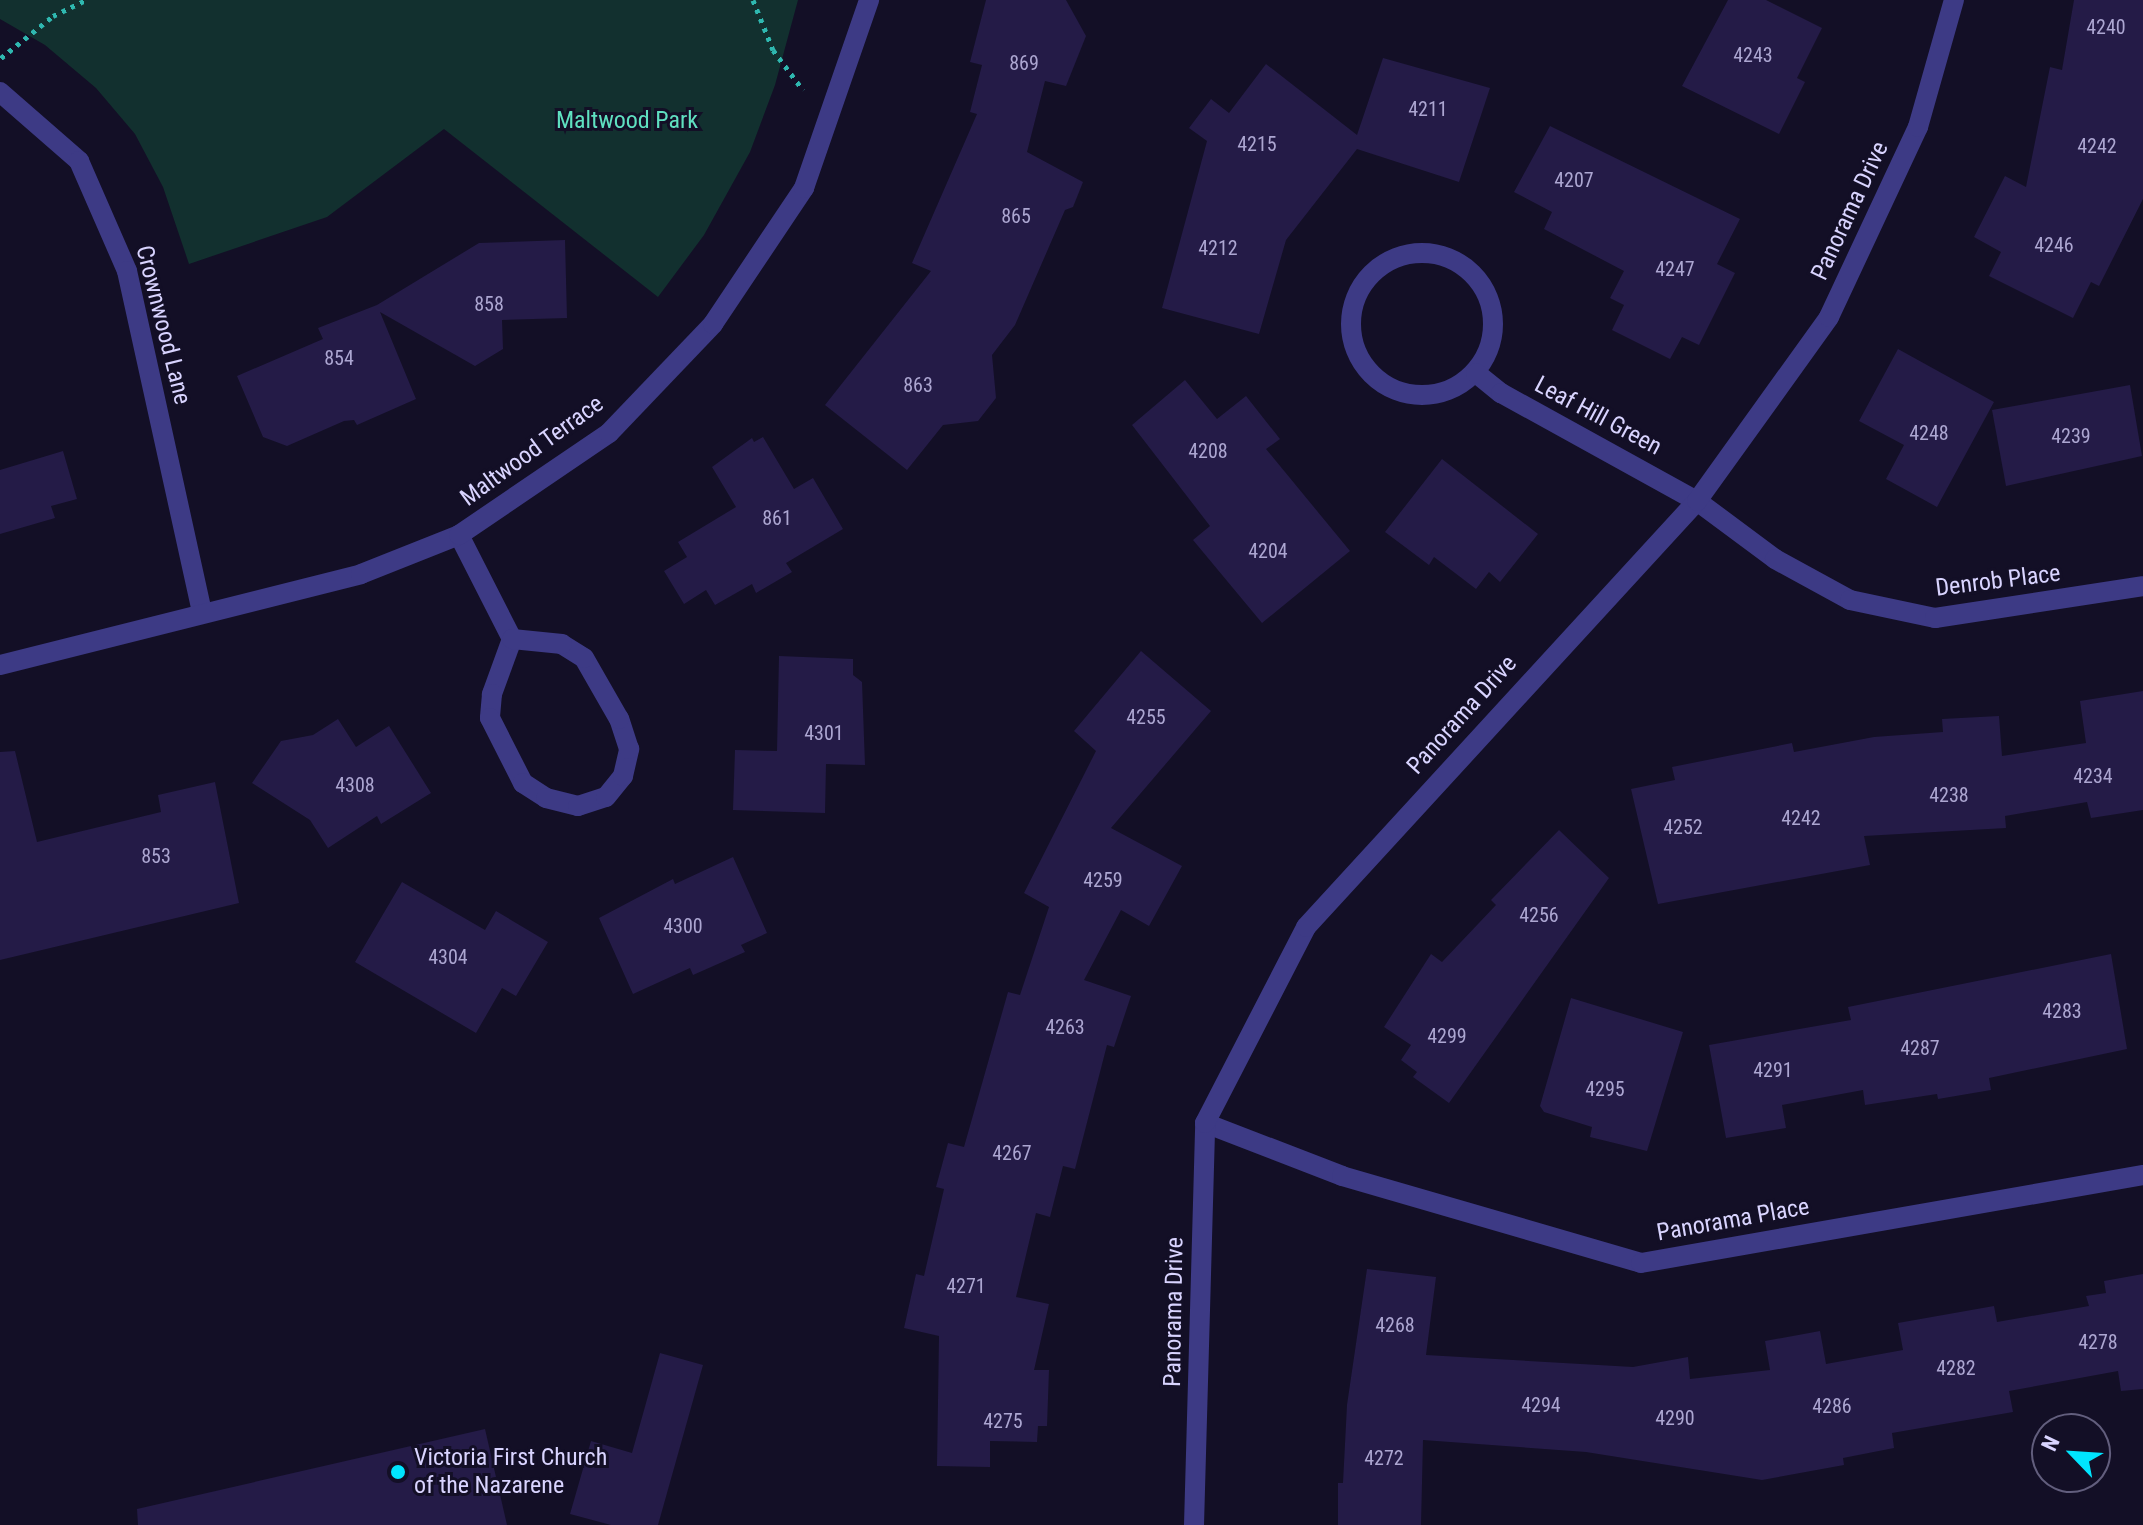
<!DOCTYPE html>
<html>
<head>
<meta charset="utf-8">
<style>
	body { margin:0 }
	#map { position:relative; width:2143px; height:1525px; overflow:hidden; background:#130f26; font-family:"Roboto Condensed",sans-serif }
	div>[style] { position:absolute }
	.green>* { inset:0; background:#12302f }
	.building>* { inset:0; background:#241b47 }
	.path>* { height:5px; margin-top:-2.5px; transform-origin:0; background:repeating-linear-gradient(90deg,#2fb8b0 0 4px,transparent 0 10px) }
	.street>* { height:20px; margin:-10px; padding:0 10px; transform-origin:10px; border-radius:10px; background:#3d3a85 }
	.street>.ring { margin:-10px; padding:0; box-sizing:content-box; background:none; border:20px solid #3d3a85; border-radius:50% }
	.dots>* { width:22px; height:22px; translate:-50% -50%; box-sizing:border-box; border:4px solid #130f26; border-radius:50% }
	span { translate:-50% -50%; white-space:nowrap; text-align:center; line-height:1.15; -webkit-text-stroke:6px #130f26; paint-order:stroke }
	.number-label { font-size:20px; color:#aca6d1 }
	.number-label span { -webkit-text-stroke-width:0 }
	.park-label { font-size:24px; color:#5fe0c0 }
	.street-label { font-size:24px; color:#d9d4ff }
	.poi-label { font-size:24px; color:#d9d4ff }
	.left { translate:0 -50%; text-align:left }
	.north { position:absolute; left:2031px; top:1413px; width:80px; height:80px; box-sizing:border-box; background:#130f26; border:2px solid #625e7d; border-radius:50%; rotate:295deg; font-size:22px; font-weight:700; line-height:32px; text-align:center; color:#d9d4ff }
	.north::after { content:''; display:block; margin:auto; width:28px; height:36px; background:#00e5ff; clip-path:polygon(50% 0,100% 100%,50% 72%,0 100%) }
</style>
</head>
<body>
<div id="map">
	<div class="green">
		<i style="clip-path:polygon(0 0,798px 0,775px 85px,750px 152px,704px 235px,658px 297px,444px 129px,327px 217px,189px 264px,163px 187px,135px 134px,96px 88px,45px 45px,0 19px)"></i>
	</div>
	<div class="building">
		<i style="clip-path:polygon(986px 0,1066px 0,1086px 36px,1066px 86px,1045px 81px,1027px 152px,1083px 182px,1073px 207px,1065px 210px,1015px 325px,992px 355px,996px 398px,978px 421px,943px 425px,907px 470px,825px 405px,931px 271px,912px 263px,977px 114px,970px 112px,982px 65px,970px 62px)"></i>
		<i style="clip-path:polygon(1728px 0,1766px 0,1822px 28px,1797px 78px,1805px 82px,1779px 134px,1682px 86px)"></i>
		<i style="clip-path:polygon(2074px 0,2143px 0,2143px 199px,2099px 286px,2091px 282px,2073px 318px,1989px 276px,2001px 252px,1974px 237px,2005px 176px,2026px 187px,2050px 67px,2062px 70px)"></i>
		<i style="clip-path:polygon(1383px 58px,1490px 88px,1459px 182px,1357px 149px,1286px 240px,1259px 334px,1162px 308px,1207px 141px,1189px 128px,1211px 99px,1229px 113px,1266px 64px,1357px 135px)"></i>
		<i style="clip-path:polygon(1550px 126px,1740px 219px,1717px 264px,1735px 273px,1699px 345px,1682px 337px,1670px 359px,1612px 330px,1624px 305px,1610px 298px,1624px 271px,1544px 229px,1552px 212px,1514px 192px)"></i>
		<i style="clip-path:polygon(565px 240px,567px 318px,502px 320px,503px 349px,475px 366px,380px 312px,416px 399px,357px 425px,354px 420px,344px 421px,287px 446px,263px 437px,237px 376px,323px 339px,318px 328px,377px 305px,479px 243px)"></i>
		<i style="clip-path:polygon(1898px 349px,1994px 402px,1937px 507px,1886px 479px,1904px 445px,1859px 421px)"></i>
		<i style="clip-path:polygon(1185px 380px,1217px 419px,1246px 396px,1280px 439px,1266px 449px,1350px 551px,1262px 623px,1193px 540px,1210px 526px,1132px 425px)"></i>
		<i style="clip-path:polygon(2130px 385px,2142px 456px,2006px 486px,1992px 410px)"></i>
		<i style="clip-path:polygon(763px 437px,794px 489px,813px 478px,843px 529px,786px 563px,792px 572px,756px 593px,752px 584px,715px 605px,706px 590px,684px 604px,664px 571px,687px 557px,678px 542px,736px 507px,712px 467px,752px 438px,754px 442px)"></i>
		<i style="clip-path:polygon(63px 451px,77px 499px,51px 506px,55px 518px,0 534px,0 470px)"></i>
		<i style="clip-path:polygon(1442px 459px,1538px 534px,1500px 582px,1489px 572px,1476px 589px,1434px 557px,1429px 565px,1385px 532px)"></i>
		<i style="clip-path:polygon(1141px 651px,1211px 711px,1111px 828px,1182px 866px,1149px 926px,1121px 910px,1084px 980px,1131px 996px,1114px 1047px,1107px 1045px,1075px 1169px,1063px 1166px,1050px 1217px,1036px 1213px,1016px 1297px,1049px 1304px,1034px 1370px,1049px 1370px,1047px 1426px,1038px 1426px,1037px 1442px,990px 1441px,990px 1467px,937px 1466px,939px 1336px,904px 1328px,916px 1274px,924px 1276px,944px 1189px,936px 1187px,948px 1143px,964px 1147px,1008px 992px,1020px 995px,1049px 907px,1024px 893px,1096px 751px,1074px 731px)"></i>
		<i style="clip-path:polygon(779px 656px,853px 659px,853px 675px,862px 682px,865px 765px,826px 764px,825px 813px,733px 810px,735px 750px,777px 751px)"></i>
		<i style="clip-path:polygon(2143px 691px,2143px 810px,2091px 818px,2087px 802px,2005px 816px,2006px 828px,1864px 836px,1870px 865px,1658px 904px,1631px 789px,1675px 780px,1672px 767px,1792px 743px,1794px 752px,1874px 737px,1943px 732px,1942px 719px,1999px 716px,2002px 756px,2086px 743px,2080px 701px)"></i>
		<i style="clip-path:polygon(338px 719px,356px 747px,389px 726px,431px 793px,381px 824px,377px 816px,328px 848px,310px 820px,252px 783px,281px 741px,313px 735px)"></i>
		<i style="clip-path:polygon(15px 751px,37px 842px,161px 812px,158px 795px,215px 782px,239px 903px,0 960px,0 752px)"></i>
		<i style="clip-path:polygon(1559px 830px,1609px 878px,1449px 1103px,1413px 1077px,1417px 1072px,1401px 1060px,1411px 1045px,1384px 1027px,1431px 954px,1442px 962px,1496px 905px,1491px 900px)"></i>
		<i style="clip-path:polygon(733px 857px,767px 933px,741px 945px,745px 952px,693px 975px,690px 968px,633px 994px,599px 918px,673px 879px,675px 884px)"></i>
		<i style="clip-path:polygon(402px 882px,485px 930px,496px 911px,548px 942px,516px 996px,502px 988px,476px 1033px,355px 962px)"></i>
		<i style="clip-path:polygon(2111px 954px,2127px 1049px,1989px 1078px,1991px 1090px,1938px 1099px,1937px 1094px,1865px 1105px,1863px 1090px,1782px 1105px,1786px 1128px,1726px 1138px,1709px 1045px,1851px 1020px,1848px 1007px)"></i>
		<i style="clip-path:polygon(1571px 998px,1683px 1032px,1647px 1151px,1590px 1137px,1592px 1127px,1544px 1112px,1540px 1106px)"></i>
		<i style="clip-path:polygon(1367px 1269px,1436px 1277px,1426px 1355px,1633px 1367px,1688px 1357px,1690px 1379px,1770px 1370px,1765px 1341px,1820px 1331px,1826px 1364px,1903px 1350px,1898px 1323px,1994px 1306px,1997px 1322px,2089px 1306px,2086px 1296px,2106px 1293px,2104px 1281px,2143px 1274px,2143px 1389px,2121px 1391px,2118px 1371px,2009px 1391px,2013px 1412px,1892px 1433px,1894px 1448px,1843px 1458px,1844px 1465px,1762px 1480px,1586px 1452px,1423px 1440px,1421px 1525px,1338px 1525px,1338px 1483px,1343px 1483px,1347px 1405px)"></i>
		<i style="clip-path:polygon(660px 1353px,703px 1365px,658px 1525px,611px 1525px,570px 1514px,591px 1441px,632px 1453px)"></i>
		<i style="clip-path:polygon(485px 1429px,507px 1525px,138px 1525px,137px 1509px)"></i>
	</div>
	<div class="path">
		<i style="left:753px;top:0;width:54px;rotate:68.2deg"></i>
		<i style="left:773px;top:50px;width:50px;rotate:53.1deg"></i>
		<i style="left:1px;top:58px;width:67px;rotate:-38.9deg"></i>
		<i style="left:53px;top:16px;width:37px;rotate:-26deg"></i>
	</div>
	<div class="street">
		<i style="left:0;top:92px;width:105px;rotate:41.1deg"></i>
		<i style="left:79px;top:161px;width:120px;rotate:66.4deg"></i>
		<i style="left:127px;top:271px;width:348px;rotate:77.6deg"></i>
		<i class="ring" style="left:1351px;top:253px;width:122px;height:122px"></i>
		<i style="left:1476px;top:373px;width:32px;rotate:39deg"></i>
		<i style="left:1501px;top:393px;width:224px;rotate:28.9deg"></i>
		<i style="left:1697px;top:501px;width:97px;rotate:36.6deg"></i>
		<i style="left:1775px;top:559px;width:85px;rotate:28.7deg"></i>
		<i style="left:1850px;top:600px;width:87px;rotate:12deg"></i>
		<i style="left:1935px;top:618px;width:210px;rotate:-8.7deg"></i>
		<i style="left:459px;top:535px;width:117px;rotate:63deg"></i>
		<i style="left:512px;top:639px;width:59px;rotate:110deg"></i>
		<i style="left:492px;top:694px;width:24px;rotate:95deg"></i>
		<i style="left:490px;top:718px;width:73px;rotate:63.1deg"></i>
		<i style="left:523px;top:783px;width:27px;rotate:33deg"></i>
		<i style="left:546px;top:798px;width:33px;rotate:14deg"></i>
		<i style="left:578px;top:806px;width:29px;rotate:-18deg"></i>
		<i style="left:606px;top:797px;width:27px;rotate:-51deg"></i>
		<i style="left:623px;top:776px;width:28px;rotate:-77deg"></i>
		<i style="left:629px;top:749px;width:32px;rotate:-108deg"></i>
		<i style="left:619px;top:719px;width:70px;rotate:-119.8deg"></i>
		<i style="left:584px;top:658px;width:26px;rotate:-148deg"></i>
		<i style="left:562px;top:644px;width:50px;rotate:-174.3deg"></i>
		<i style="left:0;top:665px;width:372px;rotate:-14.1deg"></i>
		<i style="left:361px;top:574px;width:105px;rotate:-21.7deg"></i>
		<i style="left:459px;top:535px;width:181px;rotate:-34.2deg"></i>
		<i style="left:609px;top:433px;width:151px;rotate:-46.3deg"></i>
		<i style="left:713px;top:324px;width:164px;rotate:-56.2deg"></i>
		<i style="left:804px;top:188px;width:199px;rotate:-70.9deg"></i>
		<i style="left:1205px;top:1123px;width:147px;rotate:21.1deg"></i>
		<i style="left:1342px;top:1176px;width:311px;rotate:16.2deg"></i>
		<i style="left:1641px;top:1263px;width:510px;rotate:-9.94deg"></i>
		<i style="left:1194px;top:1525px;width:402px;rotate:-88.4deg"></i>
		<i style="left:1205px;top:1123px;width:220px;rotate:-62.7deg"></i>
		<i style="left:1306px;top:927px;width:578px;rotate:-47.45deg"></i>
		<i style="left:1697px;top:501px;width:226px;rotate:-54.3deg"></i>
		<i style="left:1829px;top:317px;width:210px;rotate:-64.9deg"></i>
		<i style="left:1918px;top:127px;width:132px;rotate:-74.2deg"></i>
	</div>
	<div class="dots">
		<i style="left:398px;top:1472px;background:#00e5ff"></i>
	</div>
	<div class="number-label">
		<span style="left:2106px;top:27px">4240</span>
		<span style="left:1753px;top:55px">4243</span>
		<span style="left:1024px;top:63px">869</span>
		<span style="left:1428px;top:109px">4211</span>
		<span style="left:1257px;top:144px">4215</span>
		<span style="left:2097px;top:146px">4242</span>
		<span style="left:1574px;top:180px">4207</span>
		<span style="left:1016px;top:216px">865</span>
		<span style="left:2054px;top:245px">4246</span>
		<span style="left:1218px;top:248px">4212</span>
		<span style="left:1675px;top:269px">4247</span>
		<span style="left:489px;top:304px">858</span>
		<span style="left:339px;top:358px">854</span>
		<span style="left:918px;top:385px">863</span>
		<span style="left:1929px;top:433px">4248</span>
		<span style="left:2071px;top:436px">4239</span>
		<span style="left:1208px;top:451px">4208</span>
		<span style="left:777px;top:518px">861</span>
		<span style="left:1268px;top:551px">4204</span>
		<span style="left:1146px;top:717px">4255</span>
		<span style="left:824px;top:733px">4301</span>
		<span style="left:2093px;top:776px">4234</span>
		<span style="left:355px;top:785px">4308</span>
		<span style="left:1949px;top:795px">4238</span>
		<span style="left:1801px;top:818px">4242</span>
		<span style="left:1683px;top:827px">4252</span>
		<span style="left:156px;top:856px">853</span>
		<span style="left:1103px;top:880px">4259</span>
		<span style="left:1539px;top:915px">4256</span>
		<span style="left:683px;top:926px">4300</span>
		<span style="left:448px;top:957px">4304</span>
		<span style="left:2062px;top:1011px">4283</span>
		<span style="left:1065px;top:1027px">4263</span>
		<span style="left:1447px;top:1036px">4299</span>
		<span style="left:1920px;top:1048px">4287</span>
		<span style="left:1773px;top:1070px">4291</span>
		<span style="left:1605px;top:1089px">4295</span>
		<span style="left:1012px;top:1153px">4267</span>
		<span style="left:966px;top:1286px">4271</span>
		<span style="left:1395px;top:1325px">4268</span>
		<span style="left:2098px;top:1342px">4278</span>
		<span style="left:1956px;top:1368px">4282</span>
		<span style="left:1541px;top:1405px">4294</span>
		<span style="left:1832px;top:1406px">4286</span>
		<span style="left:1675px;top:1418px">4290</span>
		<span style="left:1003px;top:1421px">4275</span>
		<span style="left:1384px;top:1458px">4272</span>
	</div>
	<div class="park-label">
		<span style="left:627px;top:121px">Maltwood Park</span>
	</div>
	<div class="street-label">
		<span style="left:1850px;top:211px;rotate:-65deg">Panorama Drive</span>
		<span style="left:163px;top:325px;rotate:76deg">Crownwood Lane</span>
		<span style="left:1598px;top:416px;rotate:28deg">Leaf Hill Green</span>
		<span style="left:532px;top:451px;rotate:-36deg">Maltwood Terrace</span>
		<span style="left:1998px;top:581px;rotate:-7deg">Denrob Place</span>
		<span style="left:1462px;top:715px;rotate:-48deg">Panorama Drive</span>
		<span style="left:1733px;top:1220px;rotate:-10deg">Panorama Place</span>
		<span style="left:1174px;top:1312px;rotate:-89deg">Panorama Drive</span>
	</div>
	<div class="poi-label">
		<span class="left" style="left:414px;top:1472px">Victoria First Church<br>of the Nazarene</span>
	</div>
	<div class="north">N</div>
</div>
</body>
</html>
